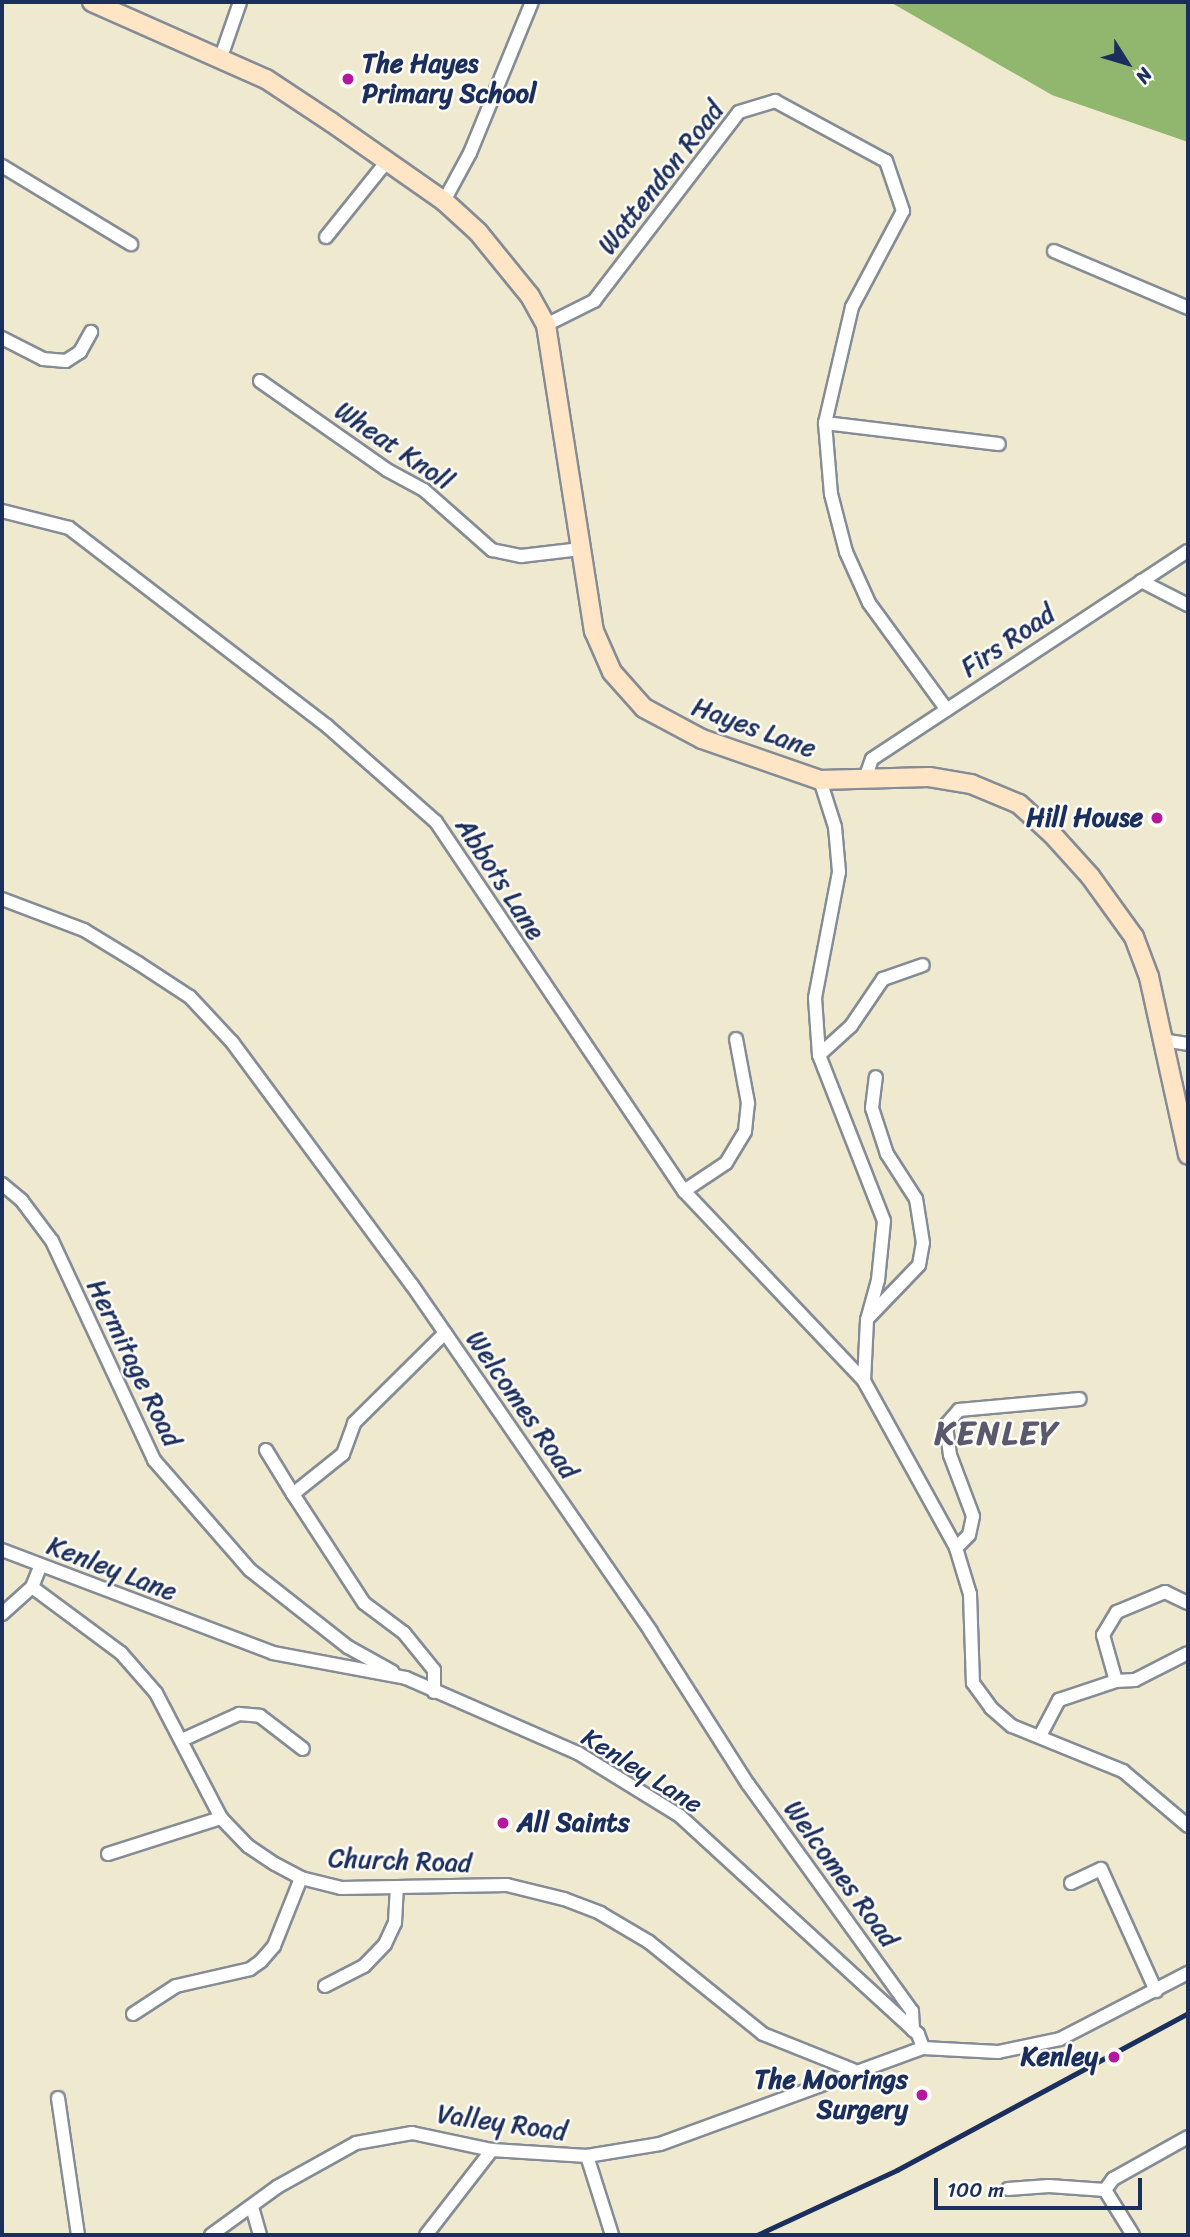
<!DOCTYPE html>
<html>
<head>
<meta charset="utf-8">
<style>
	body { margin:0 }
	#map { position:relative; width:1190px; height:2237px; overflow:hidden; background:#efe9cf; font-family:Sriracha,sans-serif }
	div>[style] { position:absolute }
	.forest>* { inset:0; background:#90b76d }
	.roads { filter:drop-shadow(2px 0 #858c96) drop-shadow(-2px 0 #858c96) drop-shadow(0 2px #858c96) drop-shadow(0 -2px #858c96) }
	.street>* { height:12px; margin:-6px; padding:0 6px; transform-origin:6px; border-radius:6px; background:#fff }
	.secondary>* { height:18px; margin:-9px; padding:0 9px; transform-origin:9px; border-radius:9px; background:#fde5c5 }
	.rail>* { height:4.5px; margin:-2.25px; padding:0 2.25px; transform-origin:2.25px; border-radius:2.25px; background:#1b2f5e }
	.dots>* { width:19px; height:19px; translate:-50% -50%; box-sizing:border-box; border:4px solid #fdfcf7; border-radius:50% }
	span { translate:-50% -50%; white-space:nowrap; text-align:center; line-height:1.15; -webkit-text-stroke:5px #fdfcf7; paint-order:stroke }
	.poi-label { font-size:26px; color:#1b2f5e; font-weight:700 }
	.left { translate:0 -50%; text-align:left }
	.right { translate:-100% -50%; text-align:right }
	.street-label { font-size:26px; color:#1b2f5e }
	.district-label { font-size:33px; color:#5a596d; font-weight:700; letter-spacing:2px }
	.frame { position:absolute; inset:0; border:4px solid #1b2f5e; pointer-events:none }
	.north { position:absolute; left:1092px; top:28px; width:70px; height:70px; -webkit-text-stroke:5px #fdfcf7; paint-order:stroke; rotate:127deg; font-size:19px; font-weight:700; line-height:28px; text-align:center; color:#1b2f5e }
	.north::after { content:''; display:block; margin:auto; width:24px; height:32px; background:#1b2f5e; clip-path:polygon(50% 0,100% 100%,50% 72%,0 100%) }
	.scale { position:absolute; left:934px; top:2178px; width:208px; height:32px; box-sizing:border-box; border:4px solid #1b2f5e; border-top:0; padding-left:9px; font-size:21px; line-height:24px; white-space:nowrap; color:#1b2f5e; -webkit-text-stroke:5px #fdfcf7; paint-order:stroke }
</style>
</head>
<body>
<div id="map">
	<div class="forest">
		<i style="clip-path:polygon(890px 2px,1188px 2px,1188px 142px,1052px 95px)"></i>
	</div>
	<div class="roads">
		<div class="street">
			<i style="left:221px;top:57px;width:58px;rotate:-70.9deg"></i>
			<i style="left:2px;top:166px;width:151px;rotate:31.2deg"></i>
			<i style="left:444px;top:201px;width:55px;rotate:-61.6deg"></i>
			<i style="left:470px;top:153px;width:163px;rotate:-67.7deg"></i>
			<i style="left:326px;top:237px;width:97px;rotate:-51.2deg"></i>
			<i style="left:1054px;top:251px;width:146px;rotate:23deg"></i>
			<i style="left:546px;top:325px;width:54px;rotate:-26.6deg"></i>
			<i style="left:594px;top:301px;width:238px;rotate:-52.5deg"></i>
			<i style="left:739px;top:112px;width:38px;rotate:-17deg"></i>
			<i style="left:775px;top:101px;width:126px;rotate:28.4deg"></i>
			<i style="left:886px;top:161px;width:53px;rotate:71.2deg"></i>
			<i style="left:903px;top:211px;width:109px;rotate:118deg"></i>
			<i style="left:852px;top:307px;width:119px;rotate:103.1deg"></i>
			<i style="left:825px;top:423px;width:71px;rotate:85.2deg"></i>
			<i style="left:831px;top:494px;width:60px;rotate:75.5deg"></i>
			<i style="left:846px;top:552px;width:56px;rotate:65.7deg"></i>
			<i style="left:869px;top:603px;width:132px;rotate:53.9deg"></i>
			<i style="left:2px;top:338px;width:46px;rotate:27.1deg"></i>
			<i style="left:43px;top:359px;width:23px;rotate:5deg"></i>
			<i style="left:66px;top:361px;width:17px;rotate:-33deg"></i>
			<i style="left:80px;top:352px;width:23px;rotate:-61deg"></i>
			<i style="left:260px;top:381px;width:155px;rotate:35deg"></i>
			<i style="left:387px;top:470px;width:42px;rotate:28.4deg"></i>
			<i style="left:424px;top:490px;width:91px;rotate:41.4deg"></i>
			<i style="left:492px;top:550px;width:30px;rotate:12deg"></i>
			<i style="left:521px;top:556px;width:60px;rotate:-6.7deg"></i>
			<i style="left:825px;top:423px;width:175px;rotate:6.9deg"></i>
			<i style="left:2px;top:511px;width:69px;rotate:14.2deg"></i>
			<i style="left:69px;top:528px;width:325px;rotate:37.5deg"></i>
			<i style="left:327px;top:726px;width:145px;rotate:41.4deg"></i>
			<i style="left:436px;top:822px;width:445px;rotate:56.1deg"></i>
			<i style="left:684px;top:1191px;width:262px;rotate:46.5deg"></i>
			<i style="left:1141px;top:581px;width:53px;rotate:27.1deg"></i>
			<i style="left:865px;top:779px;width:21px;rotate:-71deg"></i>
			<i style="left:872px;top:759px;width:378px;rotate:-33.4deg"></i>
			<i style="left:820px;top:780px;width:49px;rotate:72.3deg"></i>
			<i style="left:835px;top:827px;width:45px;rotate:84.9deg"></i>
			<i style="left:839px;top:872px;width:128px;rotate:100.8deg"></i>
			<i style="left:815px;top:998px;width:57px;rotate:86deg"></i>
			<i style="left:819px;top:1055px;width:178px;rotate:68.6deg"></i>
			<i style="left:884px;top:1221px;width:59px;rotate:95.8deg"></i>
			<i style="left:878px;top:1280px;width:41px;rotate:105.4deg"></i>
			<i style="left:867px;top:1320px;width:61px;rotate:92.8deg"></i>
			<i style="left:864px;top:1381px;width:191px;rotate:61.1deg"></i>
			<i style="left:956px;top:1548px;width:48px;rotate:73.1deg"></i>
			<i style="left:970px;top:1594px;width:89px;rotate:88.1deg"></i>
			<i style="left:973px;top:1683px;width:31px;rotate:54deg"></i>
			<i style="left:991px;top:1708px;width:28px;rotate:41deg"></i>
			<i style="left:1012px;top:1726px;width:120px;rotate:22.1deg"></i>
			<i style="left:1123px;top:1771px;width:85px;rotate:40.2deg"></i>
			<i style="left:2px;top:899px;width:88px;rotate:20.7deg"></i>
			<i style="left:84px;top:930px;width:63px;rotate:31.4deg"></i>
			<i style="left:138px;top:963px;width:62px;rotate:33.2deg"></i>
			<i style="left:190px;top:997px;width:62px;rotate:47deg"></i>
			<i style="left:232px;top:1042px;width:302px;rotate:53.5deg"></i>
			<i style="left:412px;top:1285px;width:421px;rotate:55.4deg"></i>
			<i style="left:651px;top:1632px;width:180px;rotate:57.5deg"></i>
			<i style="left:748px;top:1784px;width:280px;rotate:54.2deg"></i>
			<i style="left:912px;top:2011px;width:19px;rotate:87deg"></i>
			<i style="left:1163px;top:1040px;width:25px;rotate:9deg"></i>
			<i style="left:819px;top:1055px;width:43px;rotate:-42.2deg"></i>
			<i style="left:851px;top:1026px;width:57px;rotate:-55.8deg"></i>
			<i style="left:883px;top:979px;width:42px;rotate:-19.3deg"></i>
			<i style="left:2px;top:1184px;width:26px;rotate:40deg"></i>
			<i style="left:22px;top:1201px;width:50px;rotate:53.1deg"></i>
			<i style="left:52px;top:1241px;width:242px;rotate:65deg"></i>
			<i style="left:154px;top:1460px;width:146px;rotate:48.9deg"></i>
			<i style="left:250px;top:1570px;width:125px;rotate:38.2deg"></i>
			<i style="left:348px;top:1647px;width:51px;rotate:29.1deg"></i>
			<i style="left:684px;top:1191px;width:50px;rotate:-33.7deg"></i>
			<i style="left:726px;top:1163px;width:37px;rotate:-59deg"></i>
			<i style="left:745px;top:1131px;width:28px;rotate:-84deg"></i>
			<i style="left:748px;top:1103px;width:65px;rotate:-100.6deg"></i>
			<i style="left:869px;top:1317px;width:72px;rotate:-46.1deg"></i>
			<i style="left:919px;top:1265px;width:22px;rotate:-80deg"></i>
			<i style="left:923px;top:1243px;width:45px;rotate:-99deg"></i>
			<i style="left:916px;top:1199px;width:54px;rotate:-122.8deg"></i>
			<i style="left:887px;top:1154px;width:48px;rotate:-108.1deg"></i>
			<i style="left:872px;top:1108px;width:31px;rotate:-83deg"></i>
			<i style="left:266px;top:1450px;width:52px;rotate:58.5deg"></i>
			<i style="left:956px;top:1548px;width:18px;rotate:-45deg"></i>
			<i style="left:969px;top:1535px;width:19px;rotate:-78deg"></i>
			<i style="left:973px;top:1516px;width:65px;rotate:-110.7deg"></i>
			<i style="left:950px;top:1455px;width:30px;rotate:-98deg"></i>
			<i style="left:946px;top:1425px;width:20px;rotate:-49deg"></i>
			<i style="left:959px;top:1410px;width:121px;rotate:-5.2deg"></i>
			<i style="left:2px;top:1550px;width:290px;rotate:20.8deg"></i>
			<i style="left:273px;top:1653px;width:135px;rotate:10.6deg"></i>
			<i style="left:406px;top:1678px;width:188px;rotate:23.6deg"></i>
			<i style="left:578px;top:1753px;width:120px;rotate:31.7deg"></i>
			<i style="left:680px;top:1816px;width:323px;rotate:42.5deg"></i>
			<i style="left:918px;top:2034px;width:15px;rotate:70deg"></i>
			<i style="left:32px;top:1587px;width:111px;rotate:36.6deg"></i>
			<i style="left:121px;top:1653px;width:53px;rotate:48.8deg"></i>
			<i style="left:156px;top:1693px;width:141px;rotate:62.5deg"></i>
			<i style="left:221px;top:1818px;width:39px;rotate:46deg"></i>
			<i style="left:248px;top:1846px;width:32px;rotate:34deg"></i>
			<i style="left:275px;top:1864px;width:30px;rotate:28deg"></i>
			<i style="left:301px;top:1878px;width:41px;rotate:14deg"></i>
			<i style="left:341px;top:1888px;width:166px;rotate:-1deg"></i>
			<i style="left:507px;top:1885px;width:59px;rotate:13.8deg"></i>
			<i style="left:564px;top:1899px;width:39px;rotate:21deg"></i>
			<i style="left:600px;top:1913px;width:57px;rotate:30.6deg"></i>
			<i style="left:649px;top:1942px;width:146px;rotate:38.9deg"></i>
			<i style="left:763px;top:2034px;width:97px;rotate:21.8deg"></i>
			<i style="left:2px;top:1614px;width:40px;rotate:-42deg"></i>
			<i style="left:32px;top:1587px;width:22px;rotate:-68deg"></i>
			<i style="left:1116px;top:1681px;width:48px;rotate:-105.8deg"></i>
			<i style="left:1103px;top:1635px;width:27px;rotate:-59deg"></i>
			<i style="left:1117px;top:1612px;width:52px;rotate:-22.6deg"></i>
			<i style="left:1165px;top:1592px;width:25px;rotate:26deg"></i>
			<i style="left:434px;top:1692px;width:22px;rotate:-90deg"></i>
			<i style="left:434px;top:1670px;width:48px;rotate:-129deg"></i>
			<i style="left:404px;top:1633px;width:50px;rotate:-143.1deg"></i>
			<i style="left:364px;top:1603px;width:130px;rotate:-123.1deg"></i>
			<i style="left:293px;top:1494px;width:64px;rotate:-38.7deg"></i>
			<i style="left:343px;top:1454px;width:33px;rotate:-70deg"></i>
			<i style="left:354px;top:1423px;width:128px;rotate:-44.7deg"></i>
			<i style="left:1040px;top:1736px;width:41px;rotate:-62.2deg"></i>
			<i style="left:1059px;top:1700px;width:60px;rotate:-18.4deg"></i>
			<i style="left:1116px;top:1681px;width:19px;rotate:-3deg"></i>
			<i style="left:1135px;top:1680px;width:59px;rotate:-27deg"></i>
			<i style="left:182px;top:1740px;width:63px;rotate:-24.5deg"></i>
			<i style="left:239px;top:1714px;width:21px;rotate:5deg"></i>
			<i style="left:260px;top:1716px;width:54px;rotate:37.5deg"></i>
			<i style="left:108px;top:1854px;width:119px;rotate:-17.7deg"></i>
			<i style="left:1071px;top:1883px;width:33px;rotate:-25deg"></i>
			<i style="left:1101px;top:1869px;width:134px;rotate:65.7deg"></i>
			<i style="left:325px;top:1986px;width:44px;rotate:-27.1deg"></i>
			<i style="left:364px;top:1966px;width:30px;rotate:-46deg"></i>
			<i style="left:385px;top:1944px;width:23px;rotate:-65deg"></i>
			<i style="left:395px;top:1923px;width:35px;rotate:-87deg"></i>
			<i style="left:133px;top:2014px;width:51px;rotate:-33.1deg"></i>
			<i style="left:176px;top:1986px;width:76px;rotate:-12.9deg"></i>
			<i style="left:250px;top:1969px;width:14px;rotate:-36deg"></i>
			<i style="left:261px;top:1961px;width:20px;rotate:-49deg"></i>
			<i style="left:274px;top:1946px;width:73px;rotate:-68.3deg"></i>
			<i style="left:58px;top:2098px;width:138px;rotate:81.7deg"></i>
			<i style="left:587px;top:2156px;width:83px;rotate:72.4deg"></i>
			<i style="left:1008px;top:2189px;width:41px;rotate:-4.2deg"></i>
			<i style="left:1049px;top:2186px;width:56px;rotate:4.1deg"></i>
			<i style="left:252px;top:2207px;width:29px;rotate:74deg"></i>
			<i style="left:211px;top:2235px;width:82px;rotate:-36deg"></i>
			<i style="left:277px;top:2187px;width:90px;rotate:-29.1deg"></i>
			<i style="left:356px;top:2143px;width:57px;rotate:-10.1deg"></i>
			<i style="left:412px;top:2133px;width:82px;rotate:12deg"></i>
			<i style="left:492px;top:2150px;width:95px;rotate:3.6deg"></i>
			<i style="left:587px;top:2156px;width:74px;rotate:-9.3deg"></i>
			<i style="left:660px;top:2144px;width:280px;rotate:-20.1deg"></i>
			<i style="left:923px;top:2048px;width:75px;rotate:3.1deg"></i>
			<i style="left:998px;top:2052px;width:63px;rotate:-11.8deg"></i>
			<i style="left:1060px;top:2039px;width:144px;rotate:-27.3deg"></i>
			<i style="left:426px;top:2235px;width:108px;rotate:-52.2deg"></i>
			<i style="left:1133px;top:2235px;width:53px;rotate:-121.9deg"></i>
			<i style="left:1105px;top:2190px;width:14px;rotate:-54deg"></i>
			<i style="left:1113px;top:2179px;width:86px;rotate:-29.2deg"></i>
		</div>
		<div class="secondary">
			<i style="left:92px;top:2px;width:190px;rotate:23.9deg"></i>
			<i style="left:266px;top:79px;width:78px;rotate:33.5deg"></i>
			<i style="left:331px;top:122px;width:138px;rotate:35deg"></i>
			<i style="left:444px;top:201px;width:46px;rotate:42.4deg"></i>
			<i style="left:478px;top:232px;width:82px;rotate:50.9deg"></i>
			<i style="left:530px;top:296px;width:33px;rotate:61deg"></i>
			<i style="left:546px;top:325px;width:310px;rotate:81.1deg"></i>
			<i style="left:594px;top:631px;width:45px;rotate:66.3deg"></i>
			<i style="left:612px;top:672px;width:48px;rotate:48.4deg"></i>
			<i style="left:644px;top:708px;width:66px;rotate:28.1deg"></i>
			<i style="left:702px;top:739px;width:125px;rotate:19.2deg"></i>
			<i style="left:820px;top:780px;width:109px;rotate:-1.6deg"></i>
			<i style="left:929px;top:777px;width:43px;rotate:9.5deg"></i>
			<i style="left:971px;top:784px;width:52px;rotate:22.6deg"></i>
			<i style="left:1019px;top:804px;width:45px;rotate:42.3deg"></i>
			<i style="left:1052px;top:834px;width:57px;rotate:47.9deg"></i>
			<i style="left:1090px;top:876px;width:75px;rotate:54.2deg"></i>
			<i style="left:1134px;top:937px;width:43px;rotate:69.4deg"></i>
			<i style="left:1149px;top:977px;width:182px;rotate:77.6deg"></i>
		</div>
	</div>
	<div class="rail">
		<i style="left:757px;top:2235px;width:154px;rotate:-24.9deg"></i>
		<i style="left:897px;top:2170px;width:331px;rotate:-28.3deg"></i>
	</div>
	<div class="dots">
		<i style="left:348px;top:79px;background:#b5179e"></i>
		<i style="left:1157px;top:818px;background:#b5179e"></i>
		<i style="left:503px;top:1823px;background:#b5179e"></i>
		<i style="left:1114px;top:2057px;background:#b5179e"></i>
		<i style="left:922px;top:2095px;background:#b5179e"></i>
	</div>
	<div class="poi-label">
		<span class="left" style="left:362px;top:79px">The Hayes<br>Primary School</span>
		<span class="right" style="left:1143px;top:818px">Hill House</span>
		<span class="left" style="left:517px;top:1823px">All Saints</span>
		<span class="right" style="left:1098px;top:2057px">Kenley</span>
		<span class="right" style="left:908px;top:2095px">The Moorings<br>Surgery</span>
	</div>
	<div class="street-label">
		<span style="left:661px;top:178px;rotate:-52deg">Wattendon Road</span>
		<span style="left:394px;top:446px;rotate:34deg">Wheat Knoll</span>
		<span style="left:1008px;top:641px;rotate:-34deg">Firs Road</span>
		<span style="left:754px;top:728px;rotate:20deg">Hayes Lane</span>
		<span style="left:500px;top:879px;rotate:57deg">Abbots Lane</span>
		<span style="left:134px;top:1363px;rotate:64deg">Hermitage Road</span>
		<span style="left:522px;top:1405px;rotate:55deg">Welcomes Road</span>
		<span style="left:112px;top:1569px;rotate:21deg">Kenley Lane</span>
		<span style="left:642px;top:1771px;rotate:32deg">Kenley Lane</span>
		<span style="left:400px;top:1861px;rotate:2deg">Church Road</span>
		<span style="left:841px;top:1874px;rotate:54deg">Welcomes Road</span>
		<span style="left:502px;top:2123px;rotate:8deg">Valley Road</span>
	</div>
	<div class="district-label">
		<span style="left:997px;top:1434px">KENLEY</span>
	</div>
	<div class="frame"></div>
	<div class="north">N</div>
	<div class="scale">100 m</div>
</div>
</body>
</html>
